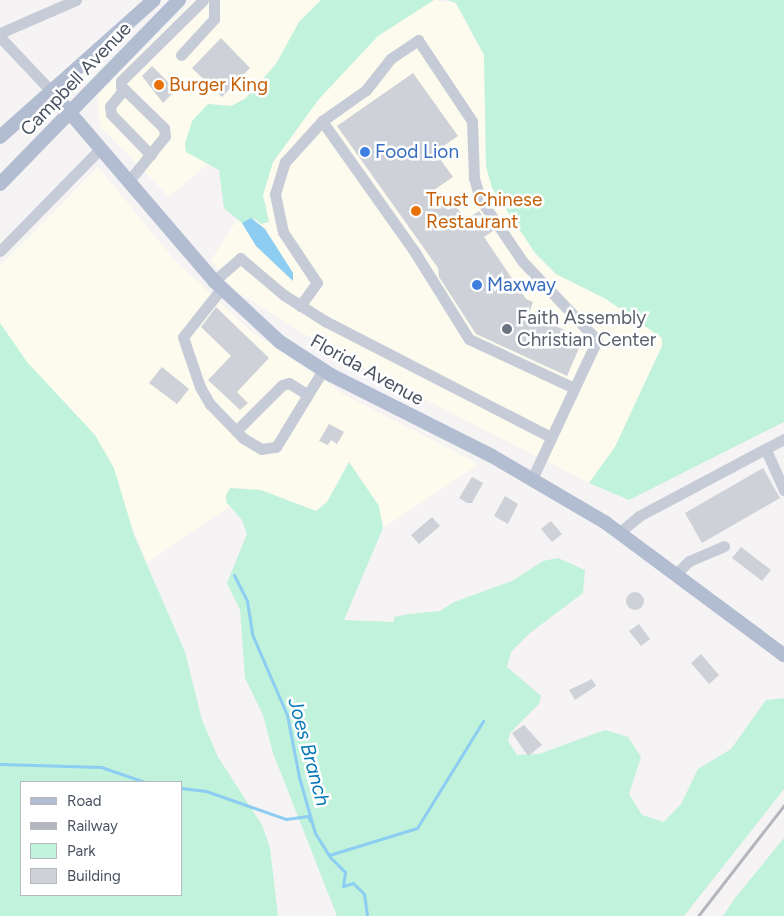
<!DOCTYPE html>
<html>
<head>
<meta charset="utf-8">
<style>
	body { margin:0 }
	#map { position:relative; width:784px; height:916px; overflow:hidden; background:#f5f3f3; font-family:Figtree,sans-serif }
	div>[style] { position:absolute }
	.commercial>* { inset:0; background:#fdfbee }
	.green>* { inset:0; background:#c1f2db }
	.water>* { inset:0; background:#8ccdf1 }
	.stream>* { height:3px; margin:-1.5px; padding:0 1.5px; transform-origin:1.5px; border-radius:1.5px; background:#8ccdf1 }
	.building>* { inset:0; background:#ced1d7 }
	.round { border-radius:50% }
	.minor>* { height:11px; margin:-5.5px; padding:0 5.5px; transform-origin:5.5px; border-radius:5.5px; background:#c6ccd7 }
	.major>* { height:14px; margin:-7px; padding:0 7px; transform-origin:7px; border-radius:7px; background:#b2bdd2 }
	.rail>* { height:3px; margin:-1.5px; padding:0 1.5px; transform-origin:1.5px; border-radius:1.5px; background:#b4b6bd }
	.dots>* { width:14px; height:14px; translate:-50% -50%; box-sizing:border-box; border:2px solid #fff; border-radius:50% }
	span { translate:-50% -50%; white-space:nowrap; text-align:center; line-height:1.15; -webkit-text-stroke:5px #fff; paint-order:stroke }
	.street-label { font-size:19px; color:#495261 }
	.food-label { font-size:19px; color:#c56008 }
	.left { translate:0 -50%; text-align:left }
	.shop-label { font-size:19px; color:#366cbe }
	.worship-label { font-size:19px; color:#5b616d }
	.water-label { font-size:20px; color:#0678b8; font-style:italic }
	.legend { position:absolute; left:20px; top:781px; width:162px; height:115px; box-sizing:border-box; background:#fff; border:1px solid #b6bac0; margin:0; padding:6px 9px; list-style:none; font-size:15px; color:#495261 }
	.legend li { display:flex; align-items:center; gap:10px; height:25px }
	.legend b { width:25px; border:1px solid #b6bac0 }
</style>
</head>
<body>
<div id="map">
	<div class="commercial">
		<i style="clip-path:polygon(193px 0,321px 0,299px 22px,276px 64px,244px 99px,231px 106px,208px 104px,199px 160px,210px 162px,169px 197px,100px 126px,97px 96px)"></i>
		<i style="clip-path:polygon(434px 0,455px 3px,484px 55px,486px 167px,535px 253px,556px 274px,606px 299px,662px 338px,662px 346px,615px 447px,589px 483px,338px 355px,233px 289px,211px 260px,237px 220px,269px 222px,263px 195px,273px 162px,319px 99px,378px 36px)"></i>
		<i style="clip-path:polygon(98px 167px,173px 258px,248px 329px,343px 394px,479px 464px,383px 528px,379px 506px,349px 463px,327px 502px,316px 511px,261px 490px,226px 502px,230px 506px,147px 563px,95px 435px,27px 362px,0 323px,0 266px)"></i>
	</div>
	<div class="green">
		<i style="clip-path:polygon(321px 0,434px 0,378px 36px,319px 99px,273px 162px,263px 195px,269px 222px,261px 224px,255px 219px,242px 223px,224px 208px,219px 170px,186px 152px,185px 144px,192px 121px,208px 104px,231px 106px,245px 99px,276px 64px,299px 22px)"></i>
		<i style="clip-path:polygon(448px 0,784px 0,784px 422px,629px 500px,589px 483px,615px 447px,662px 346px,662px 338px,606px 299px,556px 274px,535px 253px,492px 188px,486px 167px,484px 55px,456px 3px)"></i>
		<i style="clip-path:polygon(evenodd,0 323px,27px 362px,95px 435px,114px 468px,134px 535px,185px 652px,202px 720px,218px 757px,262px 825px,270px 848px,278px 916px,0 916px,0 323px,21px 782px,181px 782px,181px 895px,21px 895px,21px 782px)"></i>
		<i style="clip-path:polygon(349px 462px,379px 506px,383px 528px,344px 620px,394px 622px,394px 617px,409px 614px,440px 611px,454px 602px,512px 581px,543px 561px,558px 558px,585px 570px,583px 593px,530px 633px,511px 652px,507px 667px,541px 696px,539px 704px,510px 733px,508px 741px,517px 755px,539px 754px,605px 730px,628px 737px,641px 757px,629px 794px,642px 815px,664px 822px,681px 804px,698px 769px,731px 749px,766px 700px,784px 698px,784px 789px,684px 916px,337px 916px,273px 753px,263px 715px,245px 678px,240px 610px,227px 583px,247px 534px,242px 520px,226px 502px,226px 495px,230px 488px,261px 490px,316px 511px,327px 502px)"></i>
		<i style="clip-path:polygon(784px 838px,784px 916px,723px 916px,735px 898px)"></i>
	</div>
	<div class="water">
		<i style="clip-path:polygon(251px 218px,265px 229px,293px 273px,293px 281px,256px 246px,242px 223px)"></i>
	</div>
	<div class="stream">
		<i style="left:234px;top:575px;width:29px;rotate:63deg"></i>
		<i style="left:247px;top:601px;width:33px;rotate:81deg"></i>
		<i style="left:252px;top:634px;width:88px;rotate:66.6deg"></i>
		<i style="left:287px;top:715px;width:63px;rotate:79deg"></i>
		<i style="left:299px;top:777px;width:58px;rotate:74.1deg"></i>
		<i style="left:315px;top:833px;width:28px;rotate:58deg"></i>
		<i style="left:330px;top:857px;width:21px;rotate:45deg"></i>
		<i style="left:345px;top:872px;width:14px;rotate:98deg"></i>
		<i style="left:343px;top:886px;width:10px;rotate:-17deg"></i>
		<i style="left:353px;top:883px;width:16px;rotate:45deg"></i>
		<i style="left:364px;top:894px;width:22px;rotate:82deg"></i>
		<i style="left:0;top:764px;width:101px;rotate:1.7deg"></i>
		<i style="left:101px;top:767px;width:46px;rotate:18.8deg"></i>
		<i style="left:181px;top:788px;width:25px;rotate:7deg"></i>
		<i style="left:206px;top:791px;width:85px;rotate:19.3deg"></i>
		<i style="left:286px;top:819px;width:22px;rotate:-8deg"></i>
		<i style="left:308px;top:816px;width:5px;rotate:68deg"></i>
		<i style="left:329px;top:855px;width:92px;rotate:-17.1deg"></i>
		<i style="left:417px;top:828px;width:126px;rotate:-58.3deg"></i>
	</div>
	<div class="building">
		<i style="clip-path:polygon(221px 38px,250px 68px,222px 97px,192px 68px)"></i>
		<i style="clip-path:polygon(152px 66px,176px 90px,163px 103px,142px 76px)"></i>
		<i style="clip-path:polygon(413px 73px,458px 136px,435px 152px,453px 177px,434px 190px,448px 210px,455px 205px,466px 220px,479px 211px,493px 231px,484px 237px,526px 299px,533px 302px,529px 313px,583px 339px,567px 376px,476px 334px,439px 277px,438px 268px,337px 126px)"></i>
		<i style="clip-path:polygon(216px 307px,269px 358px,237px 392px,248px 403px,240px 410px,208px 380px,231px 356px,201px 327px)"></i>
		<i style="clip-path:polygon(162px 367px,189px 389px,177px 404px,149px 383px)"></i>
		<i style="clip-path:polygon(329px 424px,344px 432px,337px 444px,331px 440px,328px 445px,319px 441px)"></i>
		<i style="clip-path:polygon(763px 468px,780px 498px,702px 543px,685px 513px)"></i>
		<i style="clip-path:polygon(472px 477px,483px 483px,472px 503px,467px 503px,459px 498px)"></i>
		<i style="clip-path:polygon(505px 496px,518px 504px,508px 524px,494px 516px)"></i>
		<i style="clip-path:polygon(432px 517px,440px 526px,419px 544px,411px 535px)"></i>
		<i style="clip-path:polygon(551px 521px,562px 534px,552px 542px,541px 529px)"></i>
		<i style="clip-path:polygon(741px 547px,771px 570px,762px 581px,732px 558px)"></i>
		<i class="round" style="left:626px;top:592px;width:18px;height:18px"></i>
		<i style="clip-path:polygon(639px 624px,650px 639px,641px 646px,629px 631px)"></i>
		<i style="clip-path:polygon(701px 654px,719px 675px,709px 684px,691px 663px)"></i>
		<i style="clip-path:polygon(592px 679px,596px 686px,575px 700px,569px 690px)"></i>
		<i style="clip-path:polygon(524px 725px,542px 745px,528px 756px,512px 733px)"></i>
	</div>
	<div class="minor">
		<i style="left:0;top:33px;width:83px;rotate:-23.5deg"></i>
		<i style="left:0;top:37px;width:77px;rotate:46.6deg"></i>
		<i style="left:181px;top:55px;width:49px;rotate:-47.5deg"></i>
		<i style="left:214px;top:19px;width:19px;rotate:-90deg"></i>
		<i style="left:124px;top:89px;width:22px;rotate:129deg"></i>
		<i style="left:110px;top:106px;width:8px;rotate:83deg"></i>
		<i style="left:111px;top:114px;width:57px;rotate:45.7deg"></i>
		<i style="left:322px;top:121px;width:54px;rotate:-35.2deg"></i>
		<i style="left:366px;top:90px;width:39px;rotate:-52deg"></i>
		<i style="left:390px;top:59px;width:34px;rotate:-34deg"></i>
		<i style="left:418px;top:40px;width:97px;rotate:56.3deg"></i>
		<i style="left:472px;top:121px;width:57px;rotate:88deg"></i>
		<i style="left:474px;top:178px;width:22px;rotate:74deg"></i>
		<i style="left:480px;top:199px;width:76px;rotate:55.7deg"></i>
		<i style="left:523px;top:262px;width:108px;rotate:46.5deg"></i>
		<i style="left:597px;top:340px;width:153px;rotate:115.1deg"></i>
		<i style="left:128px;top:182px;width:59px;rotate:-51.2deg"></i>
		<i style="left:165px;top:136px;width:8px;rotate:-97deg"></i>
		<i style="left:164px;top:128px;width:60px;rotate:-135.7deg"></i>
		<i style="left:121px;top:86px;width:5px;rotate:-90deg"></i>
		<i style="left:121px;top:81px;width:115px;rotate:-44.6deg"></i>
		<i style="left:0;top:251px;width:143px;rotate:-45.6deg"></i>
		<i style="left:214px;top:281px;width:35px;rotate:-41deg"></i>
		<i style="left:240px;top:258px;width:57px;rotate:40.1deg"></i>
		<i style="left:284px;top:295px;width:49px;rotate:32.4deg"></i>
		<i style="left:325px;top:321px;width:254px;rotate:27.2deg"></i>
		<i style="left:221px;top:289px;width:61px;rotate:128.4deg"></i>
		<i style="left:183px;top:337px;width:53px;rotate:71.2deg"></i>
		<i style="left:200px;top:387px;width:20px;rotate:60deg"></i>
		<i style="left:210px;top:404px;width:47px;rotate:45.9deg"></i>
		<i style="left:243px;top:438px;width:21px;rotate:31deg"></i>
		<i style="left:261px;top:449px;width:15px;rotate:-8deg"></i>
		<i style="left:276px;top:447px;width:90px;rotate:-58.6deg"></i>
		<i style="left:300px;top:306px;width:29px;rotate:-54deg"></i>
		<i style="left:317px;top:283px;width:61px;rotate:-123.7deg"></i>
		<i style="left:283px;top:232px;width:39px;rotate:-102deg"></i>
		<i style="left:275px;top:194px;width:34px;rotate:-73deg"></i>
		<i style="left:285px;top:162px;width:55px;rotate:-47.9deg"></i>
		<i style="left:322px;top:121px;width:163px;rotate:54.7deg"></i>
		<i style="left:416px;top:254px;width:100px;rotate:58.1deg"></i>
		<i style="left:469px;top:339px;width:116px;rotate:25deg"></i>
		<i style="left:236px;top:431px;width:65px;rotate:-45deg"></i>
		<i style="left:282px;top:385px;width:7px;rotate:-16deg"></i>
		<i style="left:289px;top:383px;width:22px;rotate:32deg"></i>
		<i style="left:766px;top:450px;width:44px;rotate:65.8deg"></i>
		<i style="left:620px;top:532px;width:25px;rotate:-40deg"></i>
		<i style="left:639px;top:516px;width:164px;rotate:-28deg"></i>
		<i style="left:677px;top:573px;width:17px;rotate:-45deg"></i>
		<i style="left:689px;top:561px;width:38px;rotate:-23deg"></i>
	</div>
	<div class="major">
		<i style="left:53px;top:93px;width:248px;rotate:49.4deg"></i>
		<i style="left:214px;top:281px;width:90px;rotate:42.7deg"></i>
		<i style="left:280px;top:342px;width:61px;rotate:32.9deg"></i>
		<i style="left:331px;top:375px;width:180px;rotate:26.7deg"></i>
		<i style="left:492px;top:456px;width:132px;rotate:30.4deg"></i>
		<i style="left:606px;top:523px;width:222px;rotate:36.6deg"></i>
		<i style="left:0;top:137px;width:206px;rotate:-41.7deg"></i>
		<i style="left:0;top:184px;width:257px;rotate:-45.8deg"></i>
	</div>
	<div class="rail">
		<i style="left:698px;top:916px;width:140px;rotate:-52.2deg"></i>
	</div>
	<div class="dots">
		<i style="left:159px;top:85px;background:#e8710a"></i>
		<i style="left:365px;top:152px;background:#3f7fe0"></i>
		<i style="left:416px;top:211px;background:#e8710a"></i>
		<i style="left:477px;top:285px;background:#3f7fe0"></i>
		<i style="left:507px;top:329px;background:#6b7280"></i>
	</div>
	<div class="street-label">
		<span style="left:76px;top:79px;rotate:-46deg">Campbell Avenue</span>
		<span style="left:367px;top:370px;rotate:29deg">Florida Avenue</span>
	</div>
	<div class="food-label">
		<span class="left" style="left:169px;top:85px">Burger King</span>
		<span class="left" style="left:426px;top:211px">Trust Chinese<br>Restaurant</span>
	</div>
	<div class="shop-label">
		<span class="left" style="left:375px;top:152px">Food Lion</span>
		<span class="left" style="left:487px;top:285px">Maxway</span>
	</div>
	<div class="worship-label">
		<span class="left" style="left:517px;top:329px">Faith Assembly<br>Christian Center</span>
	</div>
	<div class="water-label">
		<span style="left:309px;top:752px;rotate:75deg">Joes Branch</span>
	</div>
	<ul class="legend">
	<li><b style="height:6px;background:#b2bdd2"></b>Road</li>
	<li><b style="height:6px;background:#b4b6bd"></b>Railway</li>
	<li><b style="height:14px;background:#c1f2db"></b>Park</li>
	<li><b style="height:14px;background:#ced1d7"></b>Building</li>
	</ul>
</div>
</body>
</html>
